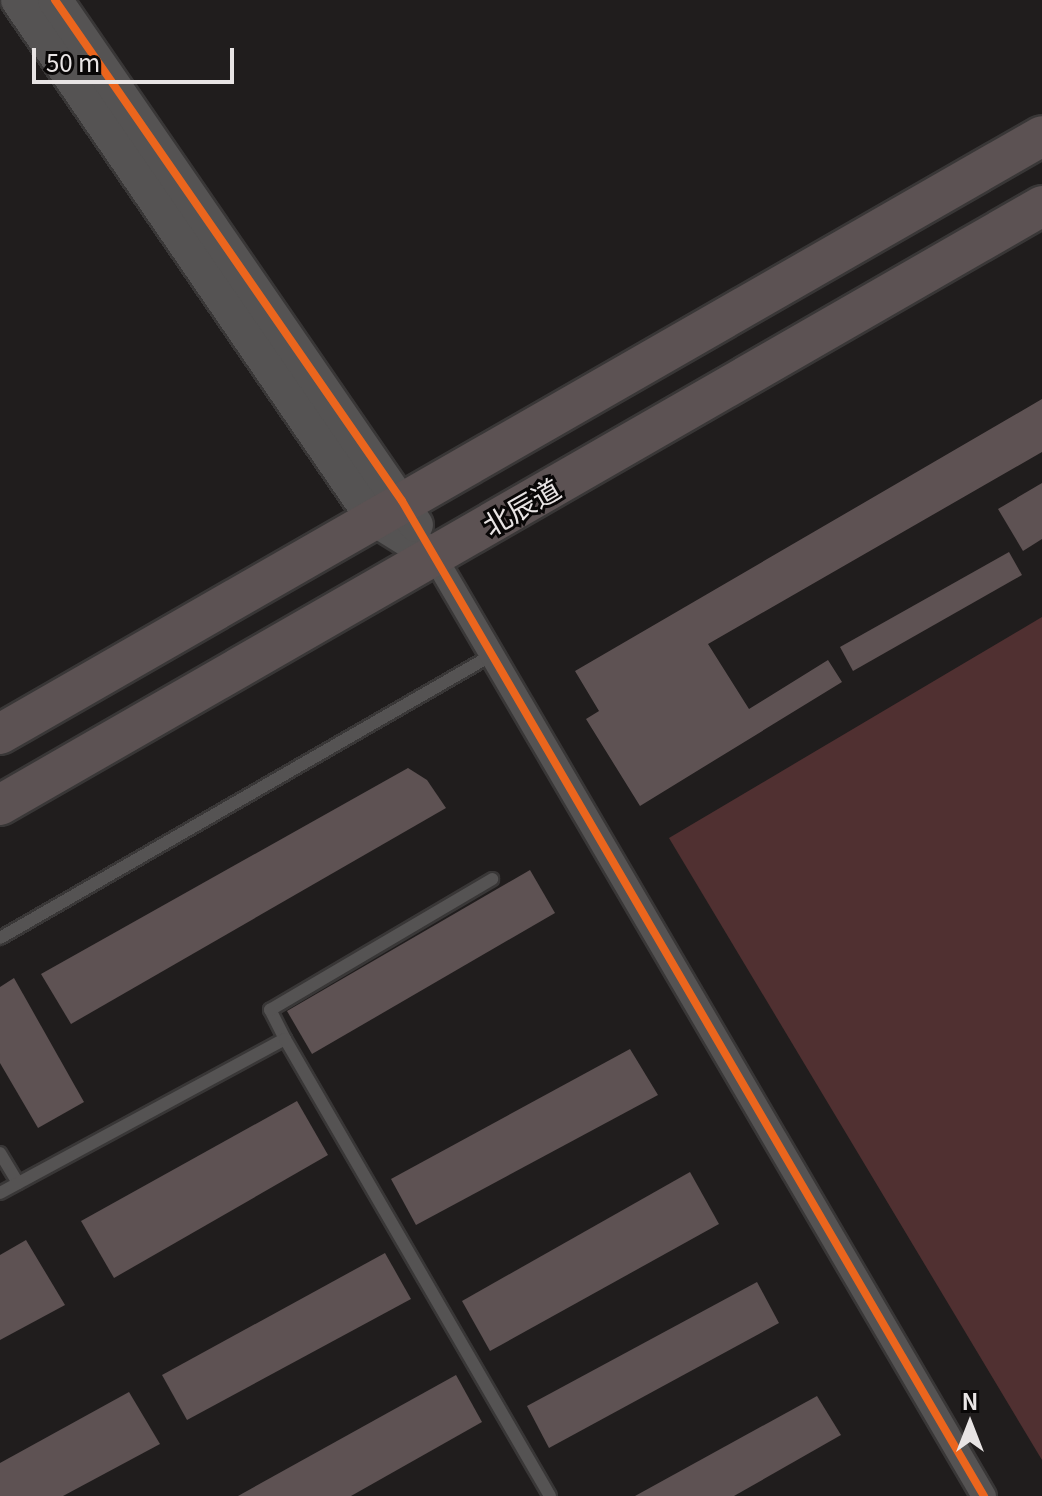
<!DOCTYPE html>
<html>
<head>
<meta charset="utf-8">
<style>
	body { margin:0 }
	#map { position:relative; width:1042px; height:1496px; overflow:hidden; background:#201d1d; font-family:Georgia,"Noto Sans SC",serif }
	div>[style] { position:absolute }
	.green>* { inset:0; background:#503031 }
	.building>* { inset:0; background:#5e5253 }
	.roads { filter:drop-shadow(2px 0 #393737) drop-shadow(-2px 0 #393737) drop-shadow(0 2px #393737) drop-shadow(0 -2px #393737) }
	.lane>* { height:12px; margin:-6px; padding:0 6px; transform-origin:6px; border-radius:6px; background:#555353 }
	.street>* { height:24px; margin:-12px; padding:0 12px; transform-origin:12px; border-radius:12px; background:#555353 }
	.secondary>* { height:34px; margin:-17px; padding:0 17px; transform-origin:17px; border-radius:17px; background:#555353 }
	.primary>* { height:40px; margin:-20px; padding:0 20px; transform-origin:20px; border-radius:20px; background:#5c5253 }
	.cycleway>* { height:8px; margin:-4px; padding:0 4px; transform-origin:4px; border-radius:4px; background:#eb651d }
	span { translate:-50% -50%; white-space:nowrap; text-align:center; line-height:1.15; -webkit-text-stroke:6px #090707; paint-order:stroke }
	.street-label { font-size:28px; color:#e8e4e4 }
	.north { position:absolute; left:930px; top:1384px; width:80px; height:80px; -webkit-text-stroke:6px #090707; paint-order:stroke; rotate:0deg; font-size:22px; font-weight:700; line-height:32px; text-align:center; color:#e8e4e4 }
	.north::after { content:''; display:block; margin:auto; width:28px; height:36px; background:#e8e4e4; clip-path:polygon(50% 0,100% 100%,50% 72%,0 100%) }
	.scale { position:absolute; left:32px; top:48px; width:202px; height:36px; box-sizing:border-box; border:4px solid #e8e4e4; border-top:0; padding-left:10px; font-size:24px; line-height:28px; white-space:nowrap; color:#e8e4e4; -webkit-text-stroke:6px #090707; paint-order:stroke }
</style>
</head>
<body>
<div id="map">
	<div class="green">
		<i style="clip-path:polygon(1042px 617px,1042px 1460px,669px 838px)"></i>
	</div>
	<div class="building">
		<i style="clip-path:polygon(1042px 399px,1042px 452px,708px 644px,749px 709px,828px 660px,842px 682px,640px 806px,586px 719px,599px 711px,575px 671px)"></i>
		<i style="clip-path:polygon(1042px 483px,1042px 539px,1023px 551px,998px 509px)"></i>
		<i style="clip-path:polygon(1009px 552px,1022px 575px,853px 671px,840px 647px)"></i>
		<i style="clip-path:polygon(408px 768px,427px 780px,446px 808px,71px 1024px,41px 974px)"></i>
		<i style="clip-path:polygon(530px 870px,555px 913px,312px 1054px,287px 1011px)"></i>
		<i style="clip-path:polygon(14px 978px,84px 1102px,38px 1128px,0 1063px,0 987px)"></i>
		<i style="clip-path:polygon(630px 1049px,658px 1095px,416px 1225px,391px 1179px)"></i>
		<i style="clip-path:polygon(297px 1101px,328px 1155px,114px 1278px,81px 1221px)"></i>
		<i style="clip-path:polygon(690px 1172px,719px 1224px,490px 1351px,462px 1301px)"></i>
		<i style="clip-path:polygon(26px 1240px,65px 1305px,0 1340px,0 1255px)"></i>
		<i style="clip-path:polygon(385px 1253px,411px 1299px,187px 1420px,162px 1375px)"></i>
		<i style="clip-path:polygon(757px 1282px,779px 1323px,549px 1448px,527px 1406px)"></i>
		<i style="clip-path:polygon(456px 1375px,482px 1422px,351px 1496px,238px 1496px)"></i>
		<i style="clip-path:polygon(129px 1392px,160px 1444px,63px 1496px,0 1496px,0 1463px)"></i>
		<i style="clip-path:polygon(817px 1396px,841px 1435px,734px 1496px,635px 1496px)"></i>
	</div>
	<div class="roads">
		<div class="lane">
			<i style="left:0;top:938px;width:568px;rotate:-29.91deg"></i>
			<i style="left:285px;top:1039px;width:33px;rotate:-117deg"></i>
			<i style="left:270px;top:1010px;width:258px;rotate:-30.5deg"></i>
			<i style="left:0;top:1153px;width:35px;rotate:59deg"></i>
			<i style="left:0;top:1193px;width:324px;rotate:-28.4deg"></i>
			<i style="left:285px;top:1039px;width:528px;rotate:59.89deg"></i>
		</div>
		<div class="street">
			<i style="left:434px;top:556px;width:1089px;rotate:59.67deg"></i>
		</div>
		<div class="secondary">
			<i style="left:18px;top:0;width:628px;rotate:55.58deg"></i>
			<i style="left:373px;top:518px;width:72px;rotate:31.9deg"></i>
			<i style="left:55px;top:0;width:637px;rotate:55.49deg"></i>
		</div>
		<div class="primary">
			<i style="left:0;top:734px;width:1201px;rotate:-29.85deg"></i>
			<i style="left:0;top:805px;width:1202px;rotate:-29.89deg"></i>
		</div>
	</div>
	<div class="cycleway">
		<i style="left:55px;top:0;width:609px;rotate:55.29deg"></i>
		<i style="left:402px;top:501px;width:1153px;rotate:59.68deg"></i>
	</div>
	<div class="street-label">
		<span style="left:521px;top:506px;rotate:-30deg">北辰道</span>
	</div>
	<div class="north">N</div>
	<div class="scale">50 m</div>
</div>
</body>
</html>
